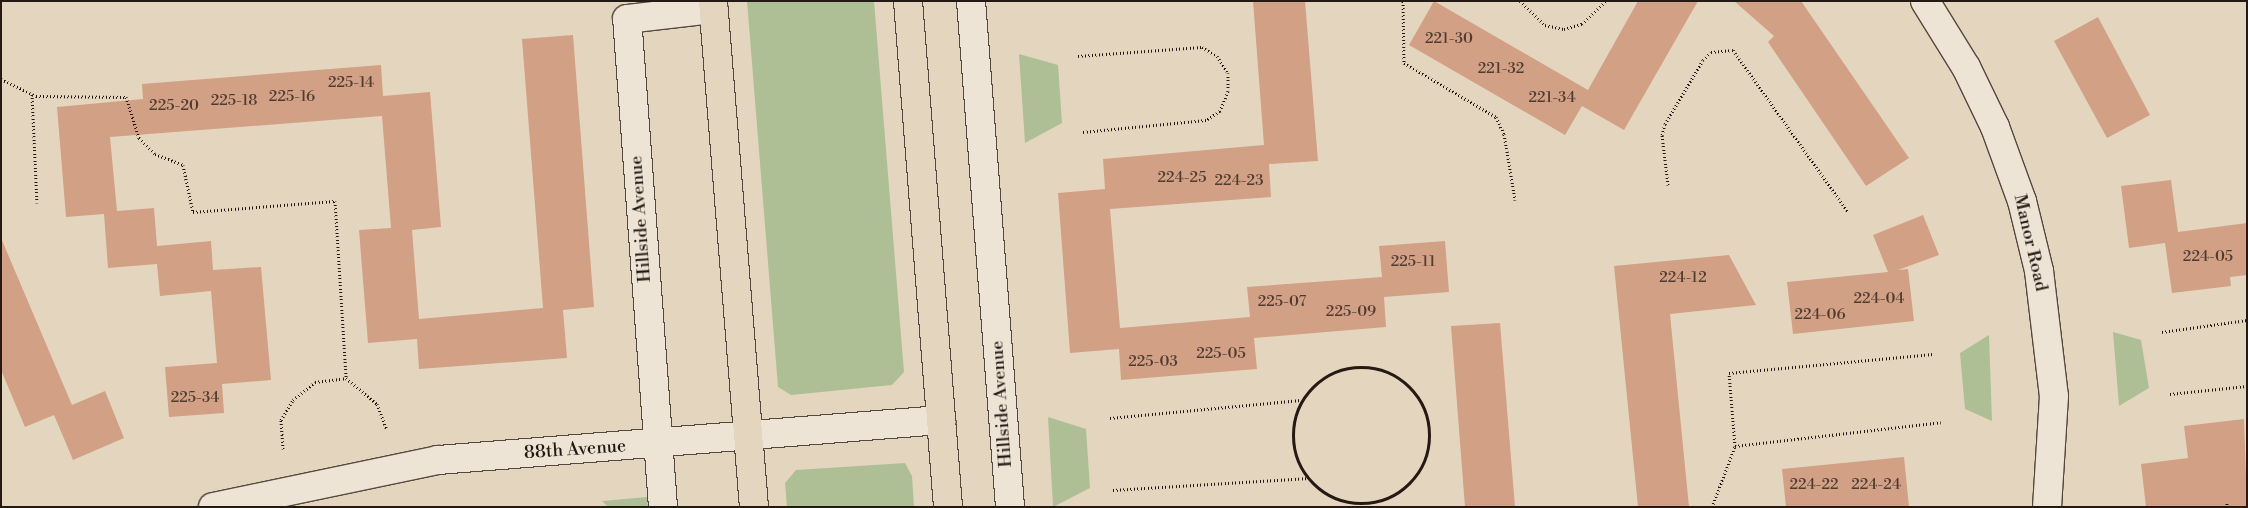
<!DOCTYPE html>
<html>
<head>
<meta charset="utf-8">
<style>
	body { margin:0 }
	#map { position:relative; width:2248px; height:508px; overflow:hidden; background:#e4d6be; font-family:"Libre Bodoni",serif }
	div>[style] { position:absolute }
	.green>* { inset:0; background:#aebf96 }
	.building>* { inset:0; background:#d2a085 }
	.path>* { height:3px; margin-top:-1.5px; transform-origin:0; background:repeating-linear-gradient(90deg,#251914 0 1px,transparent 0 3.5px) }
	.path>.ring { margin:-1.5px; padding:0; box-sizing:content-box; background:none; border:3px solid #251914; border-radius:50% }
	.roads { filter:drop-shadow(1px 0 #55483e) drop-shadow(-1px 0 #55483e) drop-shadow(0 1px #55483e) drop-shadow(0 -1px #55483e) }
	.minor>* { height:28px; margin:-14px; padding:0 14px; transform-origin:14px; border-radius:14px; background:#ede4d5 }
	.primary>* { height:28px; margin:-14px; padding:0 14px; transform-origin:14px; border-radius:14px; background:#e4d6be }
	span { translate:-50% -50%; white-space:nowrap; text-align:center; line-height:1.15; -webkit-text-stroke:5px #ede4d5; paint-order:stroke }
	.number-label { font-size:15px; color:#503b30 }
	.number-label span { -webkit-text-stroke-width:0 }
	.street-label { font-size:18px; color:#251914 }
	.frame { position:absolute; inset:0; border:2px solid #251914; pointer-events:none }
</style>
</head>
<body>
<div id="map">
	<div class="green">
		<i style="clip-path:polygon(747px 1px,874px 1px,904px 372px,892px 385px,791px 395px,778px 387px)"></i>
		<i style="clip-path:polygon(1019px 54px,1058px 65px,1062px 123px,1025px 143px)"></i>
		<i style="clip-path:polygon(2113px 332px,2141px 340px,2149px 388px,2119px 406px)"></i>
		<i style="clip-path:polygon(1989px 335px,1992px 421px,1965px 409px,1960px 353px)"></i>
		<i style="clip-path:polygon(1048px 417px,1086px 429px,1090px 488px,1053px 507px)"></i>
		<i style="clip-path:polygon(905px 463px,912px 476px,914px 507px,787px 507px,785px 483px,796px 470px)"></i>
		<i style="clip-path:polygon(647px 497px,648px 507px,608px 507px,602px 501px)"></i>
	</div>
	<div class="building">
		<i style="clip-path:polygon(1253px 1px,1305px 1px,1318px 161px,1269px 164px,1271px 197px,1110px 209px,1120px 328px,1250px 317px,1247px 287px,1382px 277px,1379px 246px,1445px 241px,1449px 292px,1384px 297px,1386px 327px,1254px 338px,1257px 369px,1121px 380px,1119px 349px,1070px 353px,1058px 193px,1105px 189px,1103px 159px,1264px 145px)"></i>
		<i style="clip-path:polygon(1434px 1px,1588px 90px,1638px 1px,1698px 1px,1624px 130px,1582px 106px,1565px 135px,1409px 45px)"></i>
		<i style="clip-path:polygon(1734px 1px,1801px 1px,1909px 158px,1866px 186px,1768px 42px,1774px 36px)"></i>
		<i style="clip-path:polygon(2098px 17px,2150px 115px,2107px 138px,2054px 41px)"></i>
		<i style="clip-path:polygon(573px 35px,594px 307px,563px 310px,567px 358px,419px 369px,417px 339px,368px 343px,359px 230px,391px 228px,382px 116px,110px 137px,117px 211px,154px 208px,157px 246px,211px 241px,213px 270px,261px 267px,271px 380px,222px 384px,224px 413px,169px 417px,165px 367px,217px 363px,211px 291px,160px 296px,157px 264px,108px 268px,104px 214px,66px 217px,57px 107px,143px 99px,142px 84px,381px 65px,383px 96px,430px 92px,441px 227px,412px 230px,419px 319px,543px 308px,522px 39px)"></i>
		<i style="clip-path:polygon(2171px 180px,2178px 232px,2247px 223px,2247px 275px,2230px 277px,2231px 286px,2172px 293px,2165px 243px,2129px 248px,2121px 186px)"></i>
		<i style="clip-path:polygon(1923px 215px,1939px 255px,1898px 270px,1908px 269px,1914px 321px,1793px 334px,1787px 282px,1888px 272px,1873px 235px)"></i>
		<i style="clip-path:polygon(1px 238px,72px 405px,105px 391px,124px 438px,73px 460px,54px 415px,25px 427px,1px 370px)"></i>
		<i style="clip-path:polygon(1729px 255px,1756px 305px,1670px 314px,1689px 507px,1638px 507px,1614px 266px)"></i>
		<i style="clip-path:polygon(1500px 323px,1515px 507px,1465px 507px,1451px 326px)"></i>
		<i style="clip-path:polygon(2244px 419px,2247px 507px,2146px 507px,2141px 464px,2188px 458px,2184px 426px)"></i>
		<i style="clip-path:polygon(1904px 457px,1909px 507px,1786px 507px,1782px 469px)"></i>
	</div>
	<div class="path">
		<i style="left:1403px;top:1px;width:62px;rotate:89.1deg"></i>
		<i style="left:1404px;top:63px;width:107px;rotate:30.4deg"></i>
		<i style="left:1496px;top:117px;width:19px;rotate:65deg"></i>
		<i style="left:1504px;top:134px;width:67px;rotate:80.5deg"></i>
		<i style="left:1520px;top:1px;width:35px;rotate:44deg"></i>
		<i style="left:1545px;top:25px;width:19px;rotate:12deg"></i>
		<i style="left:1564px;top:29px;width:19px;rotate:-16deg"></i>
		<i style="left:1582px;top:24px;width:33px;rotate:-44deg"></i>
		<i style="left:1078px;top:56px;width:124px;rotate:-4.2deg"></i>
		<i style="left:1202px;top:47px;width:17px;rotate:31deg"></i>
		<i style="left:1217px;top:56px;width:20px;rotate:57deg"></i>
		<i style="left:1228px;top:73px;width:18px;rotate:90deg"></i>
		<i style="left:1228px;top:91px;width:22px;rotate:112deg"></i>
		<i style="left:1220px;top:111px;width:17px;rotate:147deg"></i>
		<i style="left:1206px;top:120px;width:124px;rotate:174.4deg"></i>
		<i style="left:1px;top:79px;width:39px;rotate:26deg"></i>
		<i style="left:36px;top:96px;width:90px;rotate:0.6deg"></i>
		<i style="left:126px;top:97px;width:43px;rotate:72.4deg"></i>
		<i style="left:139px;top:138px;width:23px;rotate:45deg"></i>
		<i style="left:155px;top:154px;width:30px;rotate:21deg"></i>
		<i style="left:183px;top:165px;width:48px;rotate:78deg"></i>
		<i style="left:193px;top:212px;width:142px;rotate:-4.4deg"></i>
		<i style="left:335px;top:201px;width:177px;rotate:86.4deg"></i>
		<i style="left:346px;top:378px;width:40px;rotate:40deg"></i>
		<i style="left:377px;top:404px;width:26px;rotate:69deg"></i>
		<i style="left:32px;top:94px;width:109px;rotate:87.4deg"></i>
		<i style="left:1668px;top:185px;width:50px;rotate:-96.8deg"></i>
		<i style="left:1662px;top:135px;width:11px;rotate:-75deg"></i>
		<i style="left:1665px;top:124px;width:74px;rotate:-59.3deg"></i>
		<i style="left:1703px;top:60px;width:11px;rotate:-45deg"></i>
		<i style="left:1711px;top:52px;width:22px;rotate:-5deg"></i>
		<i style="left:1733px;top:50px;width:199px;rotate:54.6deg"></i>
		<i style="left:2162px;top:332px;width:86px;rotate:-8deg"></i>
		<i class="ring" style="left:1293px;top:367px;width:133px;height:133px"></i>
		<i style="left:2170px;top:394px;width:77px;rotate:-5.9deg"></i>
		<i style="left:1110px;top:418px;width:192px;rotate:-5.4deg"></i>
		<i style="left:1735px;top:446px;width:207px;rotate:-6.6deg"></i>
		<i style="left:283px;top:449px;width:29px;rotate:-94deg"></i>
		<i style="left:281px;top:420px;width:23px;rotate:-59deg"></i>
		<i style="left:293px;top:400px;width:28px;rotate:-39deg"></i>
		<i style="left:315px;top:382px;width:31px;rotate:-7deg"></i>
		<i style="left:1113px;top:490px;width:196px;rotate:-3.5deg"></i>
		<i style="left:2227px;top:503px;width:4px;rotate:90deg"></i>
		<i style="left:1712px;top:507px;width:65px;rotate:-69.3deg"></i>
		<i style="left:1735px;top:446px;width:73px;rotate:-94.7deg"></i>
		<i style="left:1729px;top:373px;width:205px;rotate:-5.3deg"></i>
	</div>
	<div class="roads">
		<div class="minor">
			<i style="left:971px;top:1px;width:508px;rotate:85.59deg"></i>
			<i style="left:1925px;top:1px;width:78px;rotate:58.2deg"></i>
			<i style="left:1966px;top:67px;width:67px;rotate:64.2deg"></i>
			<i style="left:1995px;top:127px;width:79px;rotate:70deg"></i>
			<i style="left:2022px;top:201px;width:72px;rotate:76.3deg"></i>
			<i style="left:2039px;top:271px;width:126px;rotate:83.2deg"></i>
			<i style="left:2054px;top:396px;width:111px;rotate:93.6deg"></i>
			<i style="left:213px;top:507px;width:230px;rotate:-11.8deg"></i>
			<i style="left:438px;top:460px;width:505px;rotate:-4.55deg"></i>
			<i style="left:663px;top:507px;width:489px;rotate:-94.2deg"></i>
			<i style="left:627px;top:19px;width:87px;rotate:-6.6deg"></i>
		</div>
		<div class="primary">
			<i style="left:713px;top:1px;width:508px;rotate:85.37deg"></i>
			<i style="left:908px;top:1px;width:508px;rotate:85.48deg"></i>
		</div>
	</div>
	<div class="number-label">
		<span style="left:1449px;top:39px">221-30</span>
		<span style="left:1501px;top:69px">221-32</span>
		<span style="left:351px;top:83px">225-14</span>
		<span style="left:292px;top:97px">225-16</span>
		<span style="left:1552px;top:98px">221-34</span>
		<span style="left:234px;top:101px">225-18</span>
		<span style="left:174px;top:106px">225-20</span>
		<span style="left:1182px;top:178px">224-25</span>
		<span style="left:1239px;top:181px">224-23</span>
		<span style="left:2208px;top:257px">224-05</span>
		<span style="left:1413px;top:262px">225-11</span>
		<span style="left:1683px;top:278px">224-12</span>
		<span style="left:1879px;top:299px">224-04</span>
		<span style="left:1282px;top:302px">225-07</span>
		<span style="left:1351px;top:312px">225-09</span>
		<span style="left:1820px;top:315px">224-06</span>
		<span style="left:1221px;top:354px">225-05</span>
		<span style="left:1153px;top:362px">225-03</span>
		<span style="left:195px;top:398px">225-34</span>
		<span style="left:1814px;top:485px">224-22</span>
		<span style="left:1876px;top:485px">224-24</span>
	</div>
	<div class="street-label">
		<span style="left:641px;top:219px;rotate:-94deg">Hillside Avenue</span>
		<span style="left:2030px;top:243px;rotate:77deg">Manor Road</span>
		<span style="left:1002px;top:404px;rotate:-94deg">Hillside Avenue</span>
		<span style="left:575px;top:450px;rotate:-4deg">88th Avenue</span>
	</div>
	<div class="frame"></div>
</div>
</body>
</html>
